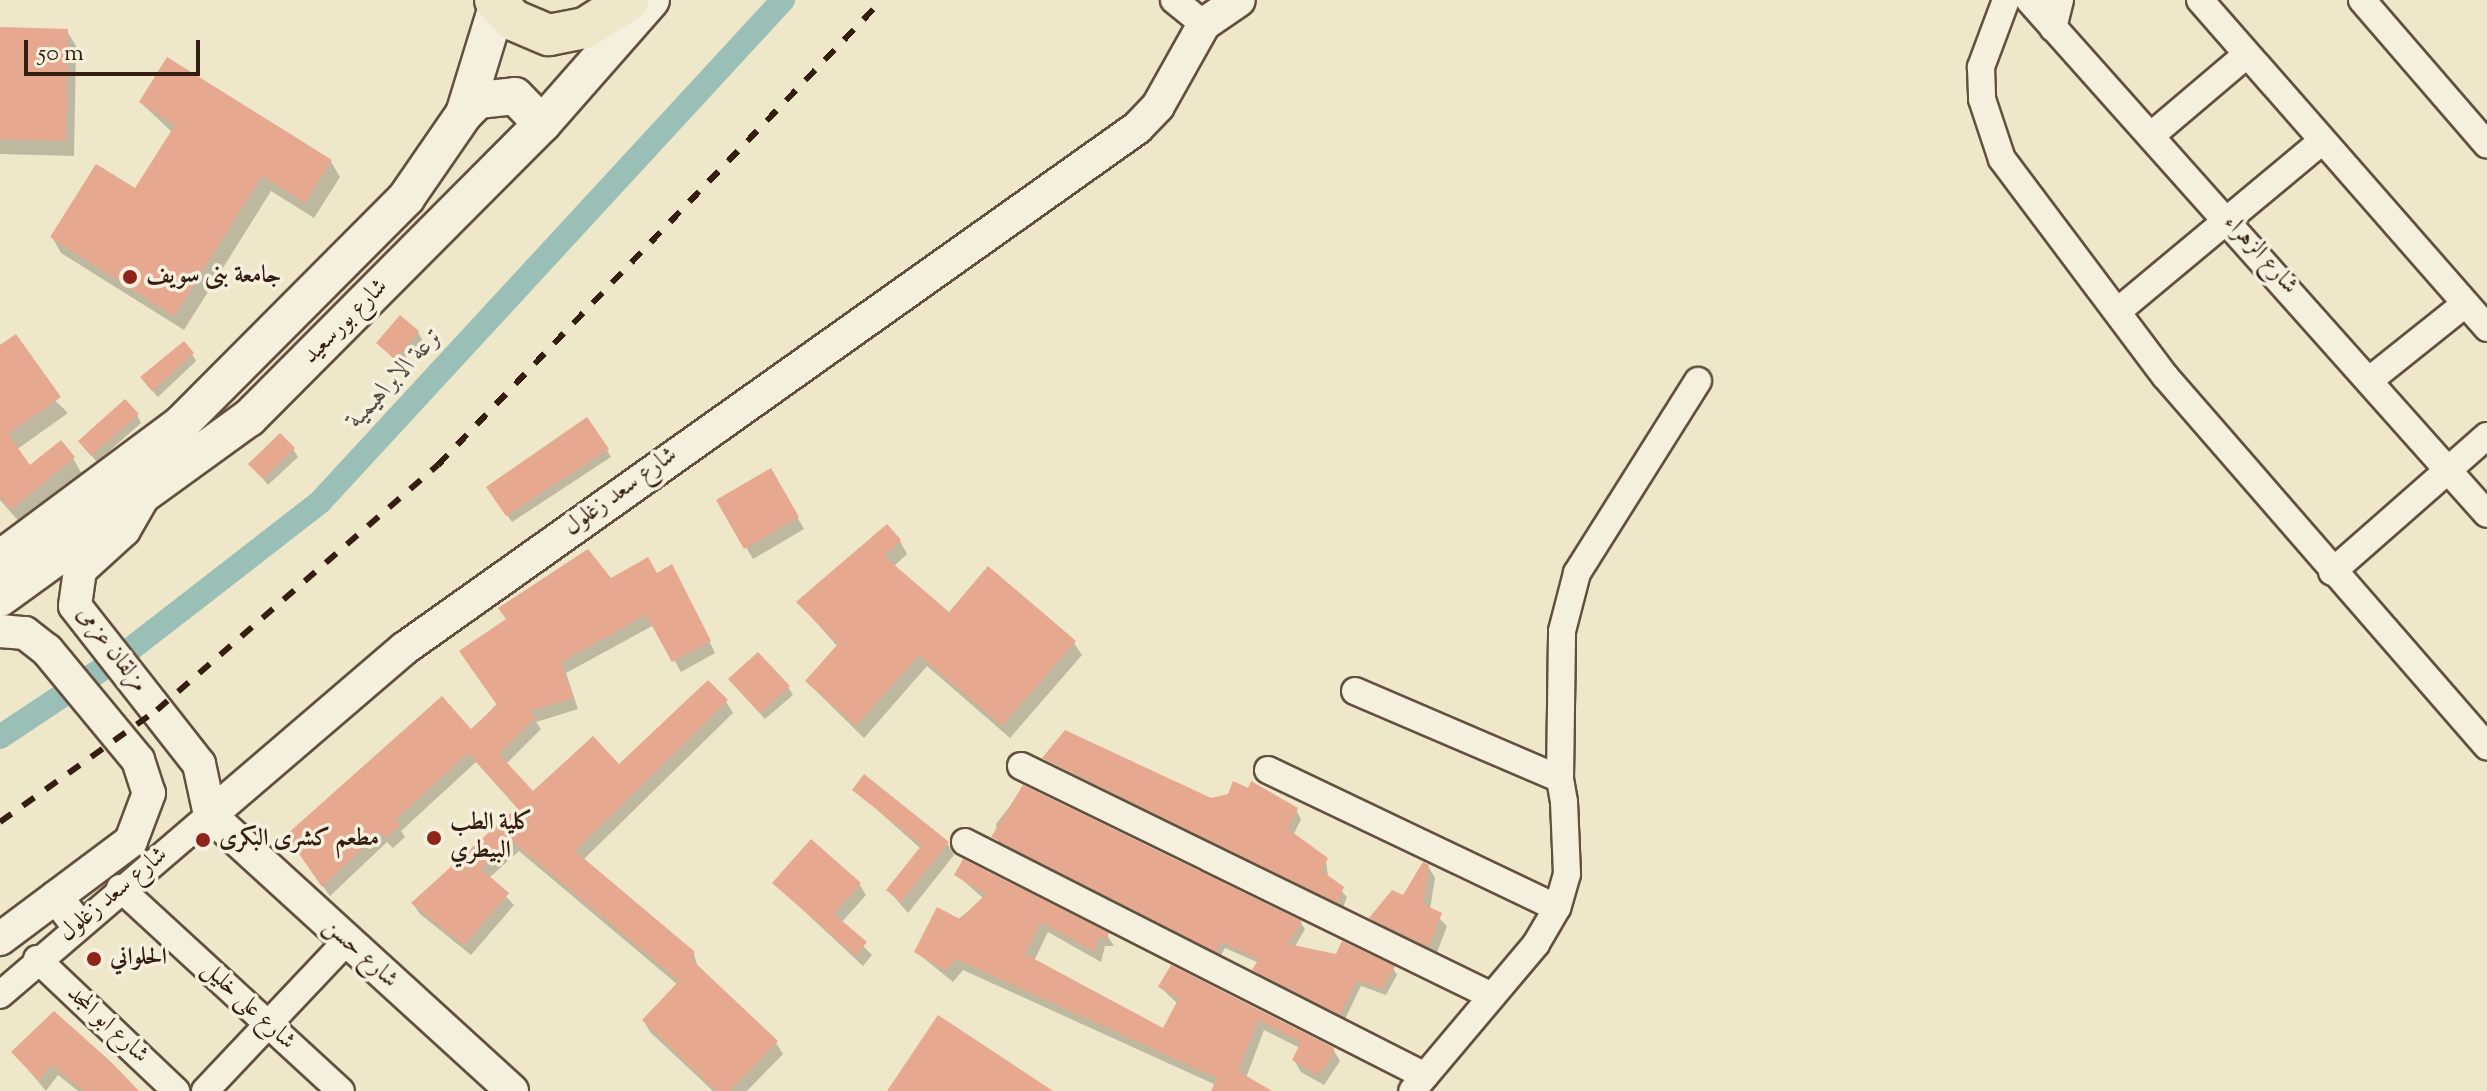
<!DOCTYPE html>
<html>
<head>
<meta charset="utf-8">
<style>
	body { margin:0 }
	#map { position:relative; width:2487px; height:1091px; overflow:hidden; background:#efe7ca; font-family:"Sorts Mill Goudy",Amiri,serif }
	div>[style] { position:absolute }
	.shadow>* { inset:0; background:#0003 }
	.canal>* { height:24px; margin:-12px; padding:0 12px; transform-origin:12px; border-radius:12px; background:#9abfb7 }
	.building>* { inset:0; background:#e6a88e }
	.roads { filter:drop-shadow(2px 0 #63503f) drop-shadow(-2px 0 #63503f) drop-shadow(0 2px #63503f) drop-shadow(0 -2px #63503f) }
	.minor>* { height:26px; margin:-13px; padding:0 13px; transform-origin:13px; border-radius:13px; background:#f5efdd }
	.tertiary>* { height:32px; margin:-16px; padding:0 16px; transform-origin:16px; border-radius:16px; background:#f5efdd }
	.secondary>* { height:36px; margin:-18px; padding:0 18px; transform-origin:18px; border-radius:18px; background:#f5efdd }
	.primary>* { height:40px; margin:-20px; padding:0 20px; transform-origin:20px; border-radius:20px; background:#efe7ca }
	.rail>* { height:6px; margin-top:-3px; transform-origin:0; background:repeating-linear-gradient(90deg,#341d11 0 14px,transparent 0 28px) }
	.dots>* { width:22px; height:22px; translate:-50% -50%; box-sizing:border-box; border:4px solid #f5efdd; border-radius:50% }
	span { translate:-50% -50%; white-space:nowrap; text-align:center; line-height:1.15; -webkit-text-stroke:7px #f5efdd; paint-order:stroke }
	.street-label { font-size:24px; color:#341d11 }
	.poi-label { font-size:24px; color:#341d11; font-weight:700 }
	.left { translate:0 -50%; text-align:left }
	.water-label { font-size:26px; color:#534e43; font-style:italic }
	.scale { position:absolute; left:24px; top:40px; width:176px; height:36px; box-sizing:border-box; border:4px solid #341d11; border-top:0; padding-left:10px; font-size:24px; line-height:28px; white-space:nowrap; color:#341d11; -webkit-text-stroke:6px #f5efdd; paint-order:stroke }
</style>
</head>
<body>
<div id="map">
	<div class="shadow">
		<i style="clip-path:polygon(0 29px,67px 31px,76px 46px,74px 156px,0 154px)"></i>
		<i style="clip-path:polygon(168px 60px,331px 162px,340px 177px,314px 218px,271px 191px,184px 330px,61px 253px,52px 237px,136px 191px,172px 132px,141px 103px)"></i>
		<i style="clip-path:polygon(418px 332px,422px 340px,400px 365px,378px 343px)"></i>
		<i style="clip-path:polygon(0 347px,68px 413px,16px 450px,30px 468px,73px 458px,82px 474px,21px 524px,0 500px)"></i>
		<i style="clip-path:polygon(192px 354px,196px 361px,158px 397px,147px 385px)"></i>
		<i style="clip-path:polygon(137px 415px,141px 423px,97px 462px,85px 448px)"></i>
		<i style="clip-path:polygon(293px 449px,298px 457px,268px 485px,251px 464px)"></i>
		<i style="clip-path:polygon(607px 450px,611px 457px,512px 522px,492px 495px)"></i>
		<i style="clip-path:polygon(770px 471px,804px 529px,753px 559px,718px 501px)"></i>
		<i style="clip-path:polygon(900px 541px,907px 554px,893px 567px,949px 615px,1074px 643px,1082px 655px,1010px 738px,927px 666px,864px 738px,807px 682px,838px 647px,799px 603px)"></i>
		<i style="clip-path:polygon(656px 575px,678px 578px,715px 653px,681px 672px,654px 625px,566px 673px,578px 709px,536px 722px,541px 729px,506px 764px,533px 794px,619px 767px,708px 683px,726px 702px,733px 713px,583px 860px,694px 954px,698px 968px,776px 1043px,783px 1054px,747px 1091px,713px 1091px,650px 1032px,644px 1021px,678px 985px,519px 851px,489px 878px,514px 905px,471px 955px,420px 914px,413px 904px,518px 809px,476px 762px,401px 831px,405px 837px,393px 848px,387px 842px,330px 896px,295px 847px,471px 732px,610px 580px)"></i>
		<i style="clip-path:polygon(735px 686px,788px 687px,793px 695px,765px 719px)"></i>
		<i style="clip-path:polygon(1044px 759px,1211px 800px,1230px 795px,1296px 810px,1301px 819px,1293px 836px,1326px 860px,1328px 877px,1347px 897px,1342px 910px)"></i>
		<i style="clip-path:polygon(1024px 788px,1301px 923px,1305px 929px,1294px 948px,1393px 968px,1397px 975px,1386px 995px,1361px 986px,1344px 1021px,1258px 977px,1259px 963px,1225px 948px,1220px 957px,998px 844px,996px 824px)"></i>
		<i style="clip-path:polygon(855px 790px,947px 843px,954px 855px,908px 913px,888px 890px,921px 849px)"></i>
		<i style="clip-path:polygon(1428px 866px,1435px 878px,1430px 909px,1447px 926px,1435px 958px,1378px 930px,1372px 919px,1404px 897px)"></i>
		<i style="clip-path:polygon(957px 875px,1107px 935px,1114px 946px,1105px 946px,1101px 962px,1048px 932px,1034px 961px,1164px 1030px,1178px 1004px,1160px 987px,1171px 967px,1333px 1049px,1340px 1061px,1324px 1085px,1301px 1072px,1294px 1060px,1300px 1048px,1264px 1030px,1246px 1078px,1267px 1091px,1215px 1091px,1216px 1085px,963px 970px,953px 982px,916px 952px,984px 899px)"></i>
		<i style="clip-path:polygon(774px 883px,859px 884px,866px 895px,841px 923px,872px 955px,863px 966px)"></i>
		<i style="clip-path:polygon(14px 1053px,133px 1091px,78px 1091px,58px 1075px,46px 1091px)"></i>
	</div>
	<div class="canal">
		<i style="left:0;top:737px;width:143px;rotate:-33.6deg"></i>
		<i style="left:119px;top:658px;width:254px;rotate:-37.8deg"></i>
		<i style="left:320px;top:502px;width:683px;rotate:-47.31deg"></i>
	</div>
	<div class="building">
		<i style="clip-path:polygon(0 27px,68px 29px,66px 141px,0 139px)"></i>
		<i style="clip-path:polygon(167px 57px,332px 160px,305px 203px,262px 176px,174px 316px,50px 237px,96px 164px,135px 188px,175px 125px,139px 102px)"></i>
		<i style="clip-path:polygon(400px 315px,419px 331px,395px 359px,376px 343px)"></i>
		<i style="clip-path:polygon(16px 334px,61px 397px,8px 434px,30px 465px,61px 440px,75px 457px,11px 510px,0 497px,0 345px)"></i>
		<i style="clip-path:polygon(184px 341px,194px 353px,152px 391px,140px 377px)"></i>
		<i style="clip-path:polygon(125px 399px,139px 414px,91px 456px,78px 441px)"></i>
		<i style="clip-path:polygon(587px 417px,609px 449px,506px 516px,486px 487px)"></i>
		<i style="clip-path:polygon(280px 433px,295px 448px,263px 479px,248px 464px)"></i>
		<i style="clip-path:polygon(771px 468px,799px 517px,744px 549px,716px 500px)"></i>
		<i style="clip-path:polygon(887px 524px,901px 540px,884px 556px,949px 612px,988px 566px,1076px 641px,1002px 726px,919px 655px,856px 726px,805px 681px,838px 644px,796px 602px)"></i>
		<i style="clip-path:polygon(588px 549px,611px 578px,648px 557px,657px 573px,672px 564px,711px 641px,672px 662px,646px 615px,561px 662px,573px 698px,530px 711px,536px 717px,499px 754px,533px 791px,593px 736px,619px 764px,708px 680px,728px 700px,575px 851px,695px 952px,690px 958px,778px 1041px,730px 1091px,716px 1091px,642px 1020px,679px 981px,512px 841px,481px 869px,509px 893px,464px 945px,411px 903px,517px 807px,468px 753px,395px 820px,400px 825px,386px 838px,379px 832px,322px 887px,286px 835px,442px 696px,471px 729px,497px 705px,459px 651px,506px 619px,498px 608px)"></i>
		<i style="clip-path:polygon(758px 652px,790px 686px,760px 713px,728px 679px)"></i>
		<i style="clip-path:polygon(1065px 730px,1211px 798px,1228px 794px,1233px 781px,1248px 788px,1251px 781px,1298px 808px,1288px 829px,1328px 858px,1322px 871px,1344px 887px,1337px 903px,1042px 758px)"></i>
		<i style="clip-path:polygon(864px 774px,949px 842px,901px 902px,886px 890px,922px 845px,852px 790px)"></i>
		<i style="clip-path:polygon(1023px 785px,1302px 921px,1288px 944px,1336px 954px,1342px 941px,1395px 966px,1382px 989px,1357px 980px,1340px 1015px,1252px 970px,1259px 959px,1221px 942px,1216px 952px,991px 837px)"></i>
		<i style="clip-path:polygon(811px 839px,861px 883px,834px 914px,867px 942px,856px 956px,772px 883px)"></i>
		<i style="clip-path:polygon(963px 859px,1109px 933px,1106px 940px,1099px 936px,1095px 952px,1041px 922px,1025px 954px,1163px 1028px,1179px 998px,1158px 987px,1171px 965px,1334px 1048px,1328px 1063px,1317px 1075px,1292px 1060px,1301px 1042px,1258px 1020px,1238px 1071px,1272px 1091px,1211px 1091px,1217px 1078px,956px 959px,946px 971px,914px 952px,937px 907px,960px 919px,986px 894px,954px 875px)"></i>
		<i style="clip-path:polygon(1423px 862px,1429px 865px,1423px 904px,1442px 913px,1429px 947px,1369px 918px,1392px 890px,1403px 895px)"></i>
		<i style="clip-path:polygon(54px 1011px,111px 1062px,139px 1091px,84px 1091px,51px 1065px,39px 1081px,11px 1052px)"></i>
		<i style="clip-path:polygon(938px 1015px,1053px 1091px,887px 1091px)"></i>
	</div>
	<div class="roads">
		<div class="minor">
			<i style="left:1174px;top:0;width:38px;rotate:39deg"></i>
			<i style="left:2006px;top:0;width:72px;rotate:110.5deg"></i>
			<i style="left:1981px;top:67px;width:32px;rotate:88deg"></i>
			<i style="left:1982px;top:99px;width:63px;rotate:71.6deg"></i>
			<i style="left:2002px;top:159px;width:271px;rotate:53.1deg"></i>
			<i style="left:2165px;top:376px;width:491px;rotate:49deg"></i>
			<i style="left:2029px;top:0;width:688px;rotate:48.3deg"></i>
			<i style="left:2200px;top:0;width:436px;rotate:48.8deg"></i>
			<i style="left:2362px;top:0;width:191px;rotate:49.2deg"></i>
			<i style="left:2053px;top:28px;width:29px;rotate:-76deg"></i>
			<i style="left:2153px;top:134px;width:121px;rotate:-40.3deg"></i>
			<i style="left:2118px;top:311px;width:264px;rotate:-39.8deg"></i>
			<i style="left:2371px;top:379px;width:120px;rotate:-38.6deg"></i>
			<i style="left:2332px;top:572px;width:206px;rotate:-41.3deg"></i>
			<i style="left:1355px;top:691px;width:223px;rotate:23.2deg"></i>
			<i style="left:1560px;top:779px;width:23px;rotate:80deg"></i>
			<i style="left:1564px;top:802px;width:72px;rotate:87.6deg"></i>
			<i style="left:1567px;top:874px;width:35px;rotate:106deg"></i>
			<i style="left:1557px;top:908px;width:42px;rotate:120.3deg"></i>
			<i style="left:1536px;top:944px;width:192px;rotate:130.1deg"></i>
			<i style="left:1021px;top:766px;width:524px;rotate:26.03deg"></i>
			<i style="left:1268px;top:770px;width:320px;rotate:25.5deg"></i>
			<i style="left:1560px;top:779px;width:148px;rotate:-89.2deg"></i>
			<i style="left:1562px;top:631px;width:60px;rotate:-75.5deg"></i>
			<i style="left:1577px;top:573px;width:227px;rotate:-57.8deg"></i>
			<i style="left:965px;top:842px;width:516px;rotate:26.96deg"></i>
			<i style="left:120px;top:888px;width:300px;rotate:42.6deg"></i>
			<i style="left:37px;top:959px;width:192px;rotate:43.5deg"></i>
			<i style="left:0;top:995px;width:277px;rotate:-40.6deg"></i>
			<i style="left:205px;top:1091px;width:205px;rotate:-46.6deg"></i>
		</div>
		<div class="tertiary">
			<i style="left:143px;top:497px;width:38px;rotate:120deg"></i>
			<i style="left:124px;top:530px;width:59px;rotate:137.7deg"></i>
			<i style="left:80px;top:570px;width:36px;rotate:98deg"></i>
			<i style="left:75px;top:606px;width:201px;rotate:51.9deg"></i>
			<i style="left:199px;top:764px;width:52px;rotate:77.8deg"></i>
			<i style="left:0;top:631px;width:25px;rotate:5deg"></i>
			<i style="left:25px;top:633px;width:28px;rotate:38deg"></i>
			<i style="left:47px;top:650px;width:143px;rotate:50.4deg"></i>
			<i style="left:138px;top:760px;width:35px;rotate:72deg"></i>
			<i style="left:149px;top:793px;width:51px;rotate:110.6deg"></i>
			<i style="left:131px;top:841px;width:164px;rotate:143.2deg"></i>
			<i style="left:210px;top:815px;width:257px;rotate:-40.6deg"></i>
			<i style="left:405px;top:648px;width:898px;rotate:-35.39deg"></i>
			<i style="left:1137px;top:128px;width:30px;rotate:-46deg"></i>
			<i style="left:1158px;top:106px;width:94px;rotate:-60.7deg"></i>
			<i style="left:1204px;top:24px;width:42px;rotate:-34.4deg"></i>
			<i style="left:210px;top:815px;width:409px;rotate:42.4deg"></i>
			<i style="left:56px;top:897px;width:34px;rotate:52deg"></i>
		</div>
		<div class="secondary">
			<i style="left:464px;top:114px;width:20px;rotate:-45deg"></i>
			<i style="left:478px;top:100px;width:37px;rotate:-6deg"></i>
			<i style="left:515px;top:96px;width:39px;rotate:46deg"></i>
			<i style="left:0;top:559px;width:226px;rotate:-36.7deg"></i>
			<i style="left:181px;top:424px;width:319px;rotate:-45.1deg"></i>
			<i style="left:406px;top:198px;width:102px;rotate:-55.4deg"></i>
			<i style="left:464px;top:114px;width:119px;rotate:-72.9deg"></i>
			<i style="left:0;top:598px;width:307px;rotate:-35.9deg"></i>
			<i style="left:249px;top:418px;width:415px;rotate:-45.1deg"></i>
			<i style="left:542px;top:124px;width:165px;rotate:-48.7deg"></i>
		</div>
		<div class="primary">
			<i style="left:495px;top:0;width:27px;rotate:48deg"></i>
			<i style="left:513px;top:20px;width:39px;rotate:23deg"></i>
			<i style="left:549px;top:35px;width:37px;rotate:-11deg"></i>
			<i style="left:585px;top:28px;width:52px;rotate:-32.5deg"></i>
		</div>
	</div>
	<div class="rail">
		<i style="left:0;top:822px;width:193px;rotate:-35.5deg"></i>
		<i style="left:157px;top:710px;width:373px;rotate:-41.1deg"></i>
		<i style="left:438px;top:465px;width:643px;rotate:-46.32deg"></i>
	</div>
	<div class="dots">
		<i style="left:130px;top:277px;background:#8f2418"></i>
		<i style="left:434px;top:838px;background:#8f2418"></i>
		<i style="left:203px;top:840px;background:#8f2418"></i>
		<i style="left:94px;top:959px;background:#8f2418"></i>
	</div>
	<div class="street-label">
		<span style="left:2260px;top:255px;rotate:48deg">شارع الزهراء</span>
		<span style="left:346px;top:322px;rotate:-45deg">شارع بورسعيد</span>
		<span style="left:621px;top:492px;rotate:-36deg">شارع سعد زغلول</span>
		<span style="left:111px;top:650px;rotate:53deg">مزلقان عزمى</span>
		<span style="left:114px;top:895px;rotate:-40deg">شارع سعد زغلول</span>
		<span style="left:360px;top:954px;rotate:42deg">شارع حسن</span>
		<span style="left:248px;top:1006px;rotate:43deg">شارع على خليل</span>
		<span style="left:107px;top:1025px;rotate:43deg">شارع ابو المجد</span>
	</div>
	<div class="poi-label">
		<span class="left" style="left:146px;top:277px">جامعة بنى سويف</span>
		<span class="left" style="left:450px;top:838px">كلية الطب<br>البيطري</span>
		<span class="left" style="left:219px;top:840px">مطعم كشرى البكرى</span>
		<span class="left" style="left:110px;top:959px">الحلواني</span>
	</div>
	<div class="water-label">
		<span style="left:396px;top:378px;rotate:-47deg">ترعة الابراهيمية</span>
	</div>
	<div class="scale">50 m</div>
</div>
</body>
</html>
